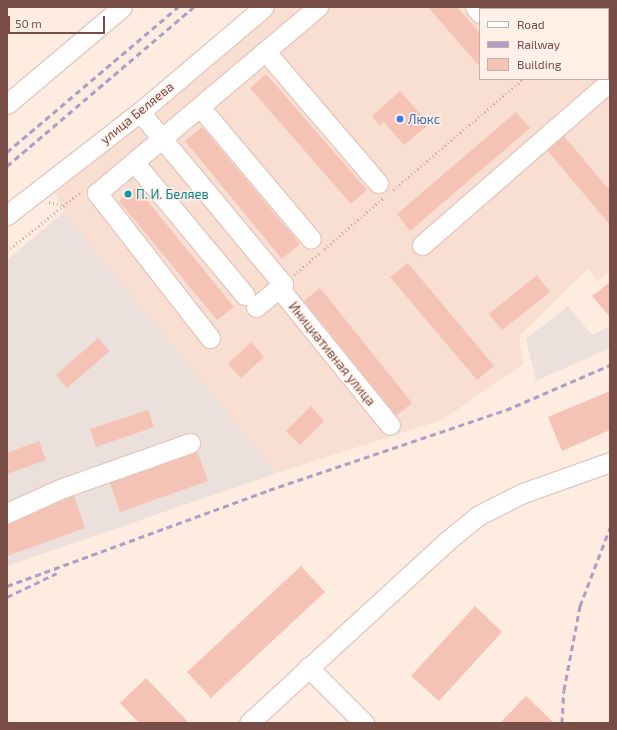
<!DOCTYPE html>
<html>
<head>
<meta charset="utf-8">
<style>
	body { margin:0 }
	#map { position:relative; width:617px; height:730px; overflow:hidden; background:#feece0; font-family:"Exo 2",sans-serif }
	div>[style] { position:absolute }
	.residential>* { inset:0; background:#f8dfd1 }
	.industrial>* { inset:0; background:#ece0dc }
	.building>* { inset:0; background:#f5c2b6 }
	.path>* { height:2.5px; margin-top:-1.25px; transform-origin:0; background:repeating-linear-gradient(90deg,#daa599 0 1px,transparent 0 4px) }
	.roads { filter:drop-shadow(1px 0 #e5c8bf) drop-shadow(-1px 0 #e5c8bf) drop-shadow(0 1px #e5c8bf) drop-shadow(0 -1px #e5c8bf) }
	.minor>* { height:19px; margin:-9.5px; padding:0 9.5px; transform-origin:9.5px; border-radius:9.5px; background:#fff }
	.rail>* { height:3px; margin-top:-1.5px; transform-origin:0; background:repeating-linear-gradient(90deg,#ac9fc7 0 6px,transparent 0 10px) }
	.dots>* { width:11px; height:11px; translate:-50% -50%; box-sizing:border-box; border:2px solid #fff1e8; border-radius:50% }
	span { translate:-50% -50%; white-space:nowrap; text-align:center; line-height:1.15; -webkit-text-stroke:3px #fff1e8; paint-order:stroke }
	.street-label { font-size:13px; color:#774d46 }
	.shop-label { font-size:13px; color:#366cbe }
	.left { translate:0 -50%; text-align:left }
	.culture-label { font-size:13px; color:#0d838f }
	.frame { position:absolute; inset:0; border:8px solid #774d46; pointer-events:none }
	.legend { position:absolute; left:479px; top:8px; width:130px; height:72px; box-sizing:border-box; background:#fff1e8; border:1px solid #c9afa7; margin:0; padding:5px 7px; list-style:none; font-size:12px; color:#774d46 }
	.legend li { display:flex; align-items:center; gap:8px; height:20px }
	.legend b { width:20px; border:1px solid #c9afa7 }
	.scale { position:absolute; left:8px; top:16px; width:97px; height:18px; box-sizing:border-box; border:2px solid #774d46; border-top:0; padding-left:5px; font-size:12px; line-height:14px; white-space:nowrap; color:#774d46; -webkit-text-stroke:3px #fff1e8; paint-order:stroke }
</style>
</head>
<body>
<div id="map">
	<div class="residential">
		<i style="clip-path:polygon(evenodd,264px 7px,610px 7px,610px 271px,597px 281px,588px 269px,519px 336px,524px 364px,442px 420px,277px 473px,64px 212px,49px 181px,264px 7px,480px 9px,608px 9px,608px 79px,480px 79px,480px 9px)"></i>
	</div>
	<div class="industrial">
		<i style="clip-path:polygon(64px 212px,277px 473px,7px 566px,7px 260px)"></i>
		<i style="clip-path:polygon(568px 306px,592px 335px,610px 326px,610px 348px,536px 381px,526px 339px)"></i>
	</div>
	<div class="building">
		<i style="clip-path:polygon(428px 7px,457px 7px,480px 33px,480px 67px)"></i>
		<i style="clip-path:polygon(266px 74px,367px 190px,351px 204px,250px 88px)"></i>
		<i style="clip-path:polygon(400px 91px,429px 124px,404px 145px,384px 122px,380px 126px,372px 116px)"></i>
		<i style="clip-path:polygon(516px 112px,530px 128px,410px 231px,397px 214px)"></i>
		<i style="clip-path:polygon(202px 127px,300px 244px,282px 259px,185px 141px)"></i>
		<i style="clip-path:polygon(564px 136px,610px 191px,610px 225px,547px 150px)"></i>
		<i style="clip-path:polygon(136px 187px,234px 307px,217px 320px,119px 201px)"></i>
		<i style="clip-path:polygon(408px 263px,494px 366px,477px 380px,390px 277px)"></i>
		<i style="clip-path:polygon(537px 275px,550px 292px,502px 330px,489px 314px)"></i>
		<i style="clip-path:polygon(610px 282px,610px 317px,592px 296px)"></i>
		<i style="clip-path:polygon(320px 288px,412px 403px,396px 416px,304px 301px)"></i>
		<i style="clip-path:polygon(98px 338px,110px 351px,67px 388px,56px 375px)"></i>
		<i style="clip-path:polygon(251px 342px,264px 357px,241px 378px,228px 364px)"></i>
		<i style="clip-path:polygon(610px 391px,610px 430px,562px 451px,548px 417px)"></i>
		<i style="clip-path:polygon(311px 406px,324px 421px,300px 445px,286px 431px)"></i>
		<i style="clip-path:polygon(148px 410px,154px 427px,96px 447px,90px 429px)"></i>
		<i style="clip-path:polygon(39px 441px,46px 460px,7px 474px,7px 453px)"></i>
		<i style="clip-path:polygon(197px 451px,208px 481px,120px 512px,110px 483px)"></i>
		<i style="clip-path:polygon(74px 496px,85px 528px,7px 556px,7px 524px)"></i>
		<i style="clip-path:polygon(301px 566px,325px 592px,211px 698px,187px 672px)"></i>
		<i style="clip-path:polygon(475px 606px,502px 632px,439px 701px,411px 676px)"></i>
		<i style="clip-path:polygon(146px 678px,189px 723px,139px 723px,120px 703px)"></i>
		<i style="clip-path:polygon(526px 696px,554px 723px,500px 723px)"></i>
	</div>
	<div class="path">
		<i style="left:606px;top:9px;width:4px;rotate:-34deg"></i>
		<i style="left:393px;top:190px;width:171px;rotate:-40.5deg"></i>
		<i style="left:49px;top:202px;width:13px;rotate:13deg"></i>
		<i style="left:324px;top:249px;width:78px;rotate:-40.8deg"></i>
		<i style="left:7px;top:251px;width:96px;rotate:-38.7deg"></i>
		<i style="left:294px;top:275px;width:33px;rotate:-41deg"></i>
	</div>
	<div class="roads">
		<div class="minor">
			<i style="left:475px;top:7px;width:8px;rotate:50deg"></i>
			<i style="left:265px;top:51px;width:174px;rotate:49.4deg"></i>
			<i style="left:7px;top:104px;width:150px;rotate:-40.1deg"></i>
			<i style="left:200px;top:107px;width:172px;rotate:49.9deg"></i>
			<i style="left:140px;top:112px;width:224px;rotate:50.3deg"></i>
			<i style="left:283px;top:284px;width:6px;rotate:135deg"></i>
			<i style="left:279px;top:288px;width:176px;rotate:51deg"></i>
			<i style="left:134px;top:162px;width:173px;rotate:50.2deg"></i>
			<i style="left:7px;top:215px;width:168px;rotate:-37.8deg"></i>
			<i style="left:140px;top:112px;width:162px;rotate:-40.3deg"></i>
			<i style="left:422px;top:245px;width:249px;rotate:-41.1deg"></i>
			<i style="left:256px;top:307px;width:30px;rotate:-40deg"></i>
			<i style="left:210px;top:338px;width:184px;rotate:-127.9deg"></i>
			<i style="left:97px;top:193px;width:289px;rotate:-40.1deg"></i>
			<i style="left:7px;top:513px;width:58px;rotate:-24.4deg"></i>
			<i style="left:60px;top:489px;width:138px;rotate:-19.5deg"></i>
			<i style="left:308px;top:667px;width:79px;rotate:45deg"></i>
			<i style="left:249px;top:723px;width:269px;rotate:-42.6deg"></i>
			<i style="left:447px;top:541px;width:41px;rotate:-39.1deg"></i>
			<i style="left:479px;top:515px;width:49px;rotate:-26.6deg"></i>
			<i style="left:523px;top:493px;width:92px;rotate:-19.6deg"></i>
		</div>
	</div>
	<div class="rail">
		<i style="left:7px;top:152px;width:224px;rotate:-40.3deg"></i>
		<i style="left:7px;top:166px;width:245px;rotate:-40.4deg"></i>
		<i style="left:7px;top:586px;width:279px;rotate:-20.1deg"></i>
		<i style="left:269px;top:490px;width:250px;rotate:-18.7deg"></i>
		<i style="left:506px;top:410px;width:113px;rotate:-23.4deg"></i>
		<i style="left:7px;top:597px;width:55px;rotate:-25.6deg"></i>
		<i style="left:562px;top:723px;width:33px;rotate:-87deg"></i>
		<i style="left:564px;top:690px;width:86px;rotate:-79.2deg"></i>
		<i style="left:580px;top:606px;width:84px;rotate:-69deg"></i>
	</div>
	<div class="dots">
		<i style="left:400px;top:119px;background:#3f7fe0"></i>
		<i style="left:128px;top:194px;background:#0f9aa8"></i>
	</div>
	<div class="street-label">
		<span style="left:137px;top:113px;rotate:-39deg">улица Беляева</span>
		<span style="left:332px;top:354px;rotate:51deg">Инициативная улица</span>
	</div>
	<div class="shop-label">
		<span class="left" style="left:408px;top:119px">Люкс</span>
	</div>
	<div class="culture-label">
		<span class="left" style="left:136px;top:194px">П. И. Беляев</span>
	</div>
	<div class="frame"></div>
	<ul class="legend">
	<li><b style="height:5px;background:#fff"></b>Road</li>
	<li><b style="height:5px;background:#ac9fc7"></b>Railway</li>
	<li><b style="height:11px;background:#f5c2b6"></b>Building</li>
	</ul>
	<div class="scale">50 m</div>
</div>
</body>
</html>
